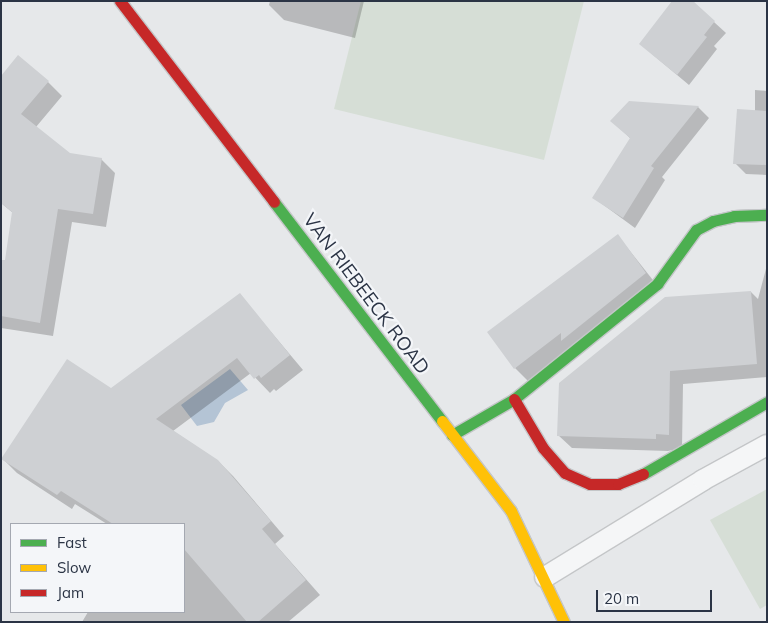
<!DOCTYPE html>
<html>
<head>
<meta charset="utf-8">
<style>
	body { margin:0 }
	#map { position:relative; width:768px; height:623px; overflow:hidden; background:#e6e8ea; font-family:Mulish,sans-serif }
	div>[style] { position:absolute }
	.green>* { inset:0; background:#d6ded6 }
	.water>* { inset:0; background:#b4c4d5 }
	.shadow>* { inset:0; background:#0003 }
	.building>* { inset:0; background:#ced0d3 }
	.roads { filter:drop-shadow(1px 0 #c4c6c8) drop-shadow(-1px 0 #c4c6c8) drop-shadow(0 1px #c4c6c8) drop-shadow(0 -1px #c4c6c8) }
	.lane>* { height:20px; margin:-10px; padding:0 10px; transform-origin:10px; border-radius:10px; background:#f5f6f7 }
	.fast>* { height:11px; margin:-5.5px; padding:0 5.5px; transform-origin:5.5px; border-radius:5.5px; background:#4caf50 }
	.slow>* { height:11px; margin:-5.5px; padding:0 5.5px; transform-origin:5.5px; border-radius:5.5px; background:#ffc107 }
	.jam>* { height:11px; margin:-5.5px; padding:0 5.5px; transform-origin:5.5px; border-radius:5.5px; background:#c62828 }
	span { translate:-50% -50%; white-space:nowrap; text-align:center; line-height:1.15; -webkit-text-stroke:4.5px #f4f6f9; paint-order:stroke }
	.street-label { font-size:19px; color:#2b3445 }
	.frame { position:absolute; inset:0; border:2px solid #2b3445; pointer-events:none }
	.legend { position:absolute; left:10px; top:523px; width:175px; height:90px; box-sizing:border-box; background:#f4f6f9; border:1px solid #a4a8b1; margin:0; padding:6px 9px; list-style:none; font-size:15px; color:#2b3445 }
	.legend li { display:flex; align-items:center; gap:10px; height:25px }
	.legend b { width:25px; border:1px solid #a4a8b1 }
	.scale { position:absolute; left:596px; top:590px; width:116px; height:22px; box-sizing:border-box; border:2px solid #2b3445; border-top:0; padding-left:6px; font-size:15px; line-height:18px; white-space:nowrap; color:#2b3445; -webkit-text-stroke:4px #f4f6f9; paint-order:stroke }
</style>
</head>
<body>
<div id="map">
	<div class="green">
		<i style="clip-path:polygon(361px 1px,584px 1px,544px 160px,334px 109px)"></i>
		<i style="clip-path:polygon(767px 489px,767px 605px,760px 609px,710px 520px)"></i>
	</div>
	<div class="water">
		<i style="clip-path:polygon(230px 369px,248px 390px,225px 403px,214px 422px,197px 426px,181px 405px)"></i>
	</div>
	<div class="shadow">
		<i style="clip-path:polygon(270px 1px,364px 1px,355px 38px,284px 20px,269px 5px)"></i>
		<i style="clip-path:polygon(691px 1px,726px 33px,714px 46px,717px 49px,689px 85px,652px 54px)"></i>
		<i style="clip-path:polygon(1px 78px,48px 82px,62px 96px,36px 127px,69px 154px,101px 159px,115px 173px,106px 227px,72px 222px,53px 336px,1px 328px,1px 261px,6px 262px,13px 213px,1px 203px)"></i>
		<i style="clip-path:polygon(755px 90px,767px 91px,767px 175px,746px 174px,735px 163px,755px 112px)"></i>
		<i style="clip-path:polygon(629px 102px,698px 107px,709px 118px,662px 177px,665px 180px,635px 228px,594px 198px,631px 139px,612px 121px)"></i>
		<i style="clip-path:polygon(618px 236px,660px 289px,530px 383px,515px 368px)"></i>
		<i style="clip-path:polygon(767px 265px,767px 377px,683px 384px,682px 448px,668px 451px,572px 448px,558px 435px,751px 292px,758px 299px)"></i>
		<i style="clip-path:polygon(240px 295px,303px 370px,276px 391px,274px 389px,270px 393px,251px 373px,173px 431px,218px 461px,233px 476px,284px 536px,275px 544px,320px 595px,288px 622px,82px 622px,88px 612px,184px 612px,184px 524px,107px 524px,75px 504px,72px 509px,17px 473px,3px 459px,111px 390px)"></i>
	</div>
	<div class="building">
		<i style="clip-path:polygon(672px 1px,693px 1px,715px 21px,704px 35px,707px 37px,677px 75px,639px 44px)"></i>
		<i style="clip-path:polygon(18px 55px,49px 81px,21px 114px,70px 153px,102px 158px,93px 214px,58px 209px,40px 323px,1px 316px,1px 260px,5px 260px,12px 212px,1px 203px,1px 76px)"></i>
		<i style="clip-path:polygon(629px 101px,699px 106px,651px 166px,654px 168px,623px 218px,592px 198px,630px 138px,610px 121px)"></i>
		<i style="clip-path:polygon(737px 109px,767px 111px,767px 165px,733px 164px)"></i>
		<i style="clip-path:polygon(618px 234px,646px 273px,561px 341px,561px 333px,514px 369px,487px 332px)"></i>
		<i style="clip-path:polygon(751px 291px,757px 364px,670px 371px,669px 435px,656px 434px,656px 439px,557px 436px,559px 383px,665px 297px)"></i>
		<i style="clip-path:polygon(240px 293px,290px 355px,261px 378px,259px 375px,254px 379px,237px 358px,156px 419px,218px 460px,271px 521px,262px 529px,306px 580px,258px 622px,247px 622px,184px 549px,184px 524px,113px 524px,61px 491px,57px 495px,1px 459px,67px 359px,111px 388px)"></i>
	</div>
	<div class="roads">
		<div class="lane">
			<i style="left:545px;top:577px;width:185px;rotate:-31.5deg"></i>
			<i style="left:703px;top:480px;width:73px;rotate:-28.7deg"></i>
		</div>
		<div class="fast">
			<i style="left:274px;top:202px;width:276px;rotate:52.5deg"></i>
			<i style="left:452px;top:435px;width:72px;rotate:-30.1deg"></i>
			<i style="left:514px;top:399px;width:184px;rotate:-38.8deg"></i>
			<i style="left:657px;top:284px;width:67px;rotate:-54.2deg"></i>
			<i style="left:696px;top:230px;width:19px;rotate:-28deg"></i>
			<i style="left:713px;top:221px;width:22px;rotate:-13deg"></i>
			<i style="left:734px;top:216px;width:33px;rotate:-2deg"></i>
			<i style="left:643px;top:474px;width:143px;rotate:-30.1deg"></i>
		</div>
		<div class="slow">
			<i style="left:442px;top:421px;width:113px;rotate:52.5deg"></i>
			<i style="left:511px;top:511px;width:123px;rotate:64.5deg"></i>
		</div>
		<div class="jam">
			<i style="left:120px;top:1px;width:253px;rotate:52.5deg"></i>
			<i style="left:514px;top:399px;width:57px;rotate:59.4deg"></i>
			<i style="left:543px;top:448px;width:33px;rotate:49deg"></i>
			<i style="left:565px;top:473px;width:27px;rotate:24deg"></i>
			<i style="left:590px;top:484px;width:28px"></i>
			<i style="left:618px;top:484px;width:27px;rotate:-22deg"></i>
		</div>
	</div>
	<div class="street-label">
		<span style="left:366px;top:294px;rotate:53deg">VAN RIEBEECK ROAD</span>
	</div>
	<div class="frame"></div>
	<ul class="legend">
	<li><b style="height:6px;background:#4caf50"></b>Fast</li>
	<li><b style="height:6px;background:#ffc107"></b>Slow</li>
	<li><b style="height:6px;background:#c62828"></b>Jam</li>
	</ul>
	<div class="scale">20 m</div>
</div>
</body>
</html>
